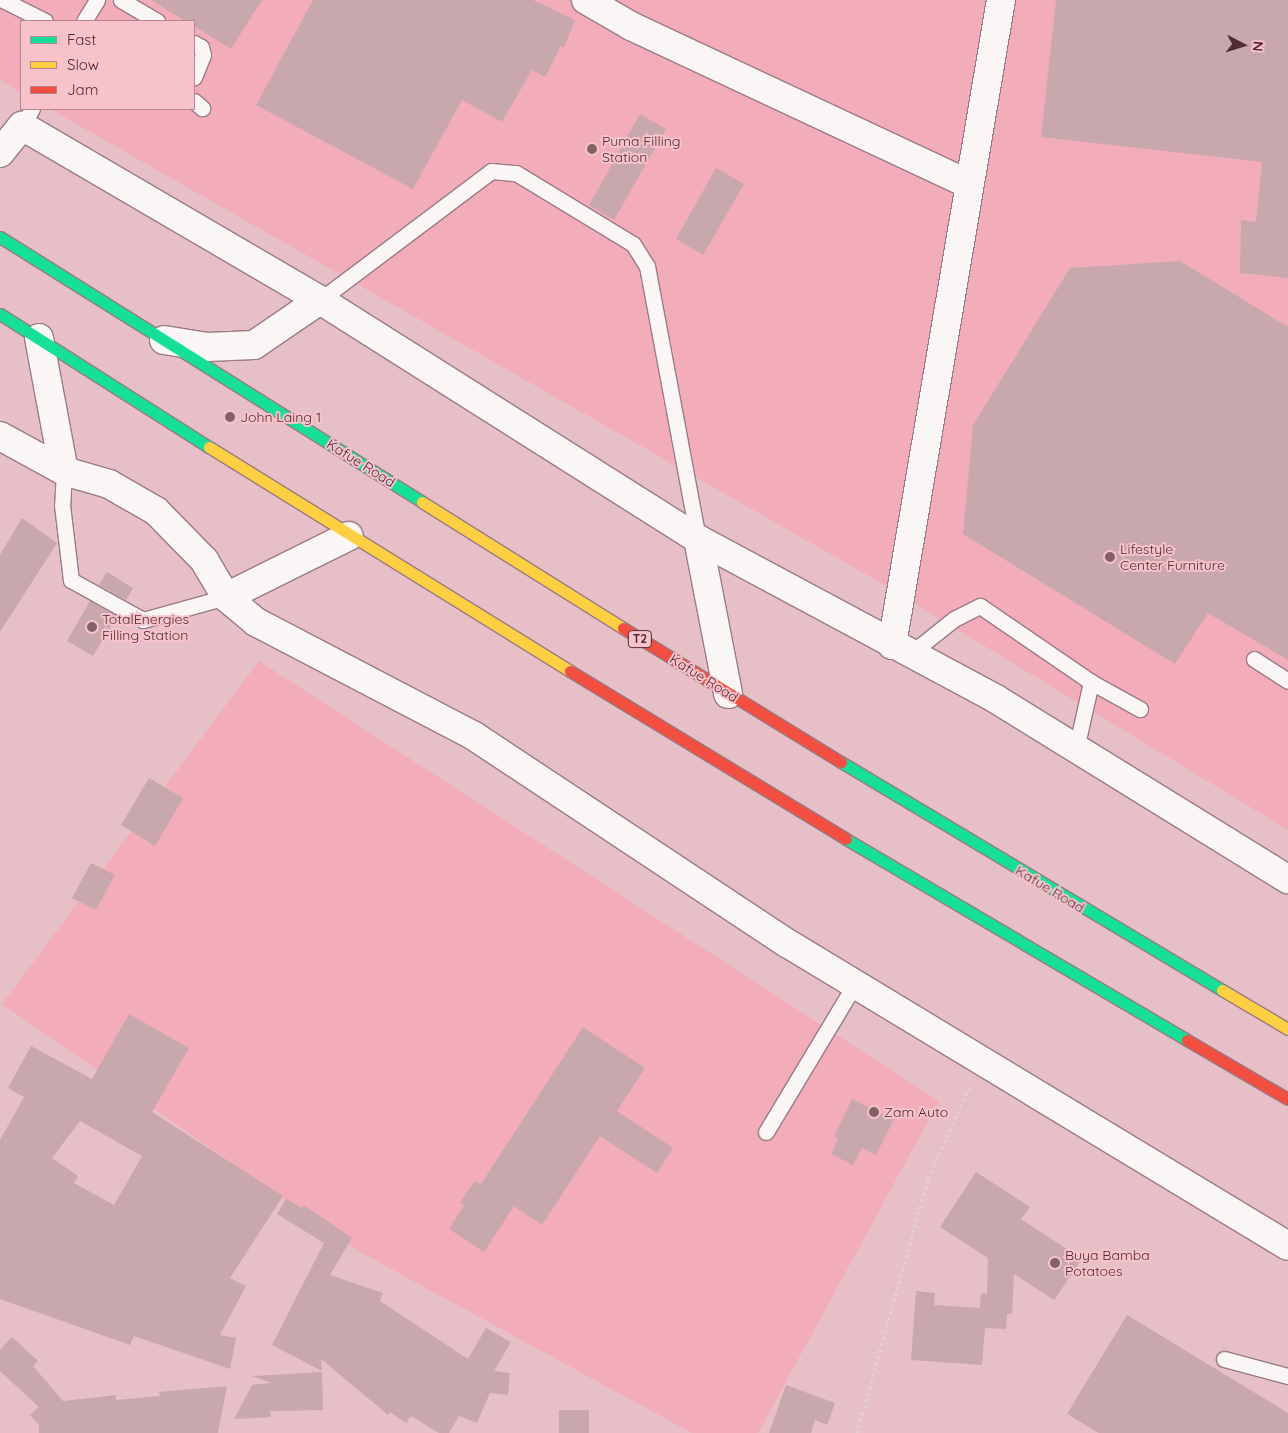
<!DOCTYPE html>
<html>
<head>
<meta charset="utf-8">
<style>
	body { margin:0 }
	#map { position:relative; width:1288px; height:1433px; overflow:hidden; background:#e6c0c6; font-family:Quicksand,sans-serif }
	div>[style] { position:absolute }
	.built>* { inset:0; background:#f3adba }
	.building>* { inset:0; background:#c8a7ad }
	.path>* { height:3px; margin-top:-1.5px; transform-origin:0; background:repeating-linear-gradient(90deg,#dfd2d4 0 2.5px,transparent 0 6.5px) }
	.roads { filter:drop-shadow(1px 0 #9a7b81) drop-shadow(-1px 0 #9a7b81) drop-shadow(0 1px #9a7b81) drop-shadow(0 -1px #9a7b81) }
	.lane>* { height:15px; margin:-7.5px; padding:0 7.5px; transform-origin:7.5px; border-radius:7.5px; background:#fbf6f6 }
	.street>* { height:28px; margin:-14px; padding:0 14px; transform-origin:14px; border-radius:14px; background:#fbf6f6 }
	.fast>* { height:11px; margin:-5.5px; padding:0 5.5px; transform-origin:5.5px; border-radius:5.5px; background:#16e098 }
	.slow>* { height:11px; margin:-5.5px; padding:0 5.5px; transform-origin:5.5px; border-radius:5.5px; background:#ffcf43 }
	.jam>* { height:11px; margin:-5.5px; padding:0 5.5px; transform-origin:5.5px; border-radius:5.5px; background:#f24e42 }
	.dots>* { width:14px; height:14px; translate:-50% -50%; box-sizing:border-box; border:2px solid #f8c2cb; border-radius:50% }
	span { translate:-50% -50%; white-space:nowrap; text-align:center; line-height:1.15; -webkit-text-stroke:4px #f8c2cb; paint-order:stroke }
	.shield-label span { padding:1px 4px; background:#f8c2cb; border:1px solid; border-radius:4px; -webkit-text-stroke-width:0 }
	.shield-label { font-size:12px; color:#502d34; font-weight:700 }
	.poi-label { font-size:14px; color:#502d34 }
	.left { translate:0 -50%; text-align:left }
	.street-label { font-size:14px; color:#502d34 }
	.legend { position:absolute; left:20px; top:20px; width:175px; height:90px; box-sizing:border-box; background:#f8c2cb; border:1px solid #b5868f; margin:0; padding:6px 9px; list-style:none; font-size:15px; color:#502d34 }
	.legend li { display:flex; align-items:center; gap:10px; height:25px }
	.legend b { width:25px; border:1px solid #b5868f }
	.north { position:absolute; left:1218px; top:20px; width:50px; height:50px; -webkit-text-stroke:4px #f8c2cb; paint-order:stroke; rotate:95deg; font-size:14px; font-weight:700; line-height:20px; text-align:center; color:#502d34 }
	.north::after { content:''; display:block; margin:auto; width:18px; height:22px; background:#502d34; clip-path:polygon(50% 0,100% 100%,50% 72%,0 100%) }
</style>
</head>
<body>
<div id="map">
	<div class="built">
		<i style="clip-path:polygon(0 0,1288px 0,1288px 830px,869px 576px,50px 109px,194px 109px,194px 21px,21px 21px,21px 93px,0 80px)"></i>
		<i style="clip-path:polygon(259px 661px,939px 1101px,758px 1433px,692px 1433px,360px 1252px,2px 1004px)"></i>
	</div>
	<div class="building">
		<i style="clip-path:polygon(151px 0,262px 0,231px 49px,194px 26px,194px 21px,185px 21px)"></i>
		<i style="clip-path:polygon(313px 0,533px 0,575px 20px,564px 48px,561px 46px,545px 77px,532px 70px,502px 122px,462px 100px,413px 189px,256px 105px)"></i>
		<i style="clip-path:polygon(1056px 0,1288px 0,1288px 278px,1240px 273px,1241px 220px,1256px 222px,1262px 162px,1041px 137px)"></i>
		<i style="clip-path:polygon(640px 114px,666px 129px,614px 220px,589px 205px)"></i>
		<i style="clip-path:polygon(716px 168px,744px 184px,703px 255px,676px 239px)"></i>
		<i style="clip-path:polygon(1180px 261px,1288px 327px,1288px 660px,1208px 613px,1175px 664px,963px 534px,973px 425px,1070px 268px)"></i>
		<i style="clip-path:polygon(22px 518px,57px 543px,0 632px,0 555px)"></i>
		<i style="clip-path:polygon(107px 572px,133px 588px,126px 600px,99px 585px)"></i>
		<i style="clip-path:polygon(90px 601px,117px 616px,93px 656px,67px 641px)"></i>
		<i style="clip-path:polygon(149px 778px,183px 798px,155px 846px,121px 825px)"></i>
		<i style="clip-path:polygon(91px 863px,115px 875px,96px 910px,72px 898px)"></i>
		<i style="clip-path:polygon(evenodd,129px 1014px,189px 1048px,152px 1112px,283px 1196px,230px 1278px,246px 1286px,220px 1335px,236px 1338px,230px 1369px,134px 1336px,130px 1345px,0 1299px,0 1140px,24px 1097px,8px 1088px,31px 1046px,92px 1079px,129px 1014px,80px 1121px,142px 1156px,114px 1205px,74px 1183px,78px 1176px,52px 1158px,80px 1121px)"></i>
		<i style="clip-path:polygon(583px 1027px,645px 1068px,617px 1111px,673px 1148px,657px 1173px,600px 1136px,542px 1225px,514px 1206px,484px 1252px,449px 1229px,464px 1205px,460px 1202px,475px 1181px,481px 1184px)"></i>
		<i style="clip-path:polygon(852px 1099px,894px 1119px,876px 1155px,862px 1148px,853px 1165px,831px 1154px,838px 1139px,834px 1136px)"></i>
		<i style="clip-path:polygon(976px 1172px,1030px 1207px,1021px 1219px,1082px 1259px,1054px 1300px,1014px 1274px,1012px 1314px,1007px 1314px,1006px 1329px,985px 1328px,982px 1365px,911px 1360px,916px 1291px,935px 1293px,934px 1305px,980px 1308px,981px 1293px,987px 1294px,988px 1258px,940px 1227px)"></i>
		<i style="clip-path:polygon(286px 1199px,302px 1208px,304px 1205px,352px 1238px,330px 1275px,383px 1293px,380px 1301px,468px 1359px,486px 1328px,511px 1342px,494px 1371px,510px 1373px,508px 1395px,490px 1393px,477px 1423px,459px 1416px,449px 1433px,439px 1433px,411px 1416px,406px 1423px,390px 1412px,388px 1415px,321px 1359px,322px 1371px,272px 1345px,324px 1243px,277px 1214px)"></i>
		<i style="clip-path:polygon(1127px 1315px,1288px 1413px,1288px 1433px,1099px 1433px,1067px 1414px)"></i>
		<i style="clip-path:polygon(12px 1337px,38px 1361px,33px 1366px,63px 1401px,116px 1395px,116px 1400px,160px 1396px,159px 1392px,227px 1386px,218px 1433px,39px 1433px,39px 1425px,30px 1415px,39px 1407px,0 1371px,0 1350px)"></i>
		<i style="clip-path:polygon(322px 1372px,323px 1410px,270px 1411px,271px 1417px,234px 1419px,252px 1385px,271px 1383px,252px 1376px)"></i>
		<i style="clip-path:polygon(786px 1385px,835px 1403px,827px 1425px,815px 1420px,811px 1433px,769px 1433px)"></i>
		<i style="clip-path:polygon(559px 1410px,589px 1410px,589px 1433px,559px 1433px)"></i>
	</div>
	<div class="path">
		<i style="left:857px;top:1433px;width:265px;rotate:-74.4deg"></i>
		<i style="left:928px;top:1178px;width:104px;rotate:-65.6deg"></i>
	</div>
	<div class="roads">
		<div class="lane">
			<i style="left:3px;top:0;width:47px;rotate:26.6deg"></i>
			<i style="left:121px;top:0;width:42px;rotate:30.3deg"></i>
			<i style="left:84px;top:21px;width:25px;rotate:-58deg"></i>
			<i style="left:194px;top:43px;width:8px;rotate:30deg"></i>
			<i style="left:201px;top:47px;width:8px;rotate:76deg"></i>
			<i style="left:203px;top:55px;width:24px;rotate:112deg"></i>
			<i style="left:194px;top:101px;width:11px;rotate:41deg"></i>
			<i style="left:22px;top:126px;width:20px;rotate:-60deg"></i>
			<i style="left:320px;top:300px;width:214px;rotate:-37deg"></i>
			<i style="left:491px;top:171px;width:25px;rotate:5deg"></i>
			<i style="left:516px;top:173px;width:137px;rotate:31.3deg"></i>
			<i style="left:633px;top:244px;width:26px;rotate:58deg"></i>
			<i style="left:647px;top:266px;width:278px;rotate:79.4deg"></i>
			<i style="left:64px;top:471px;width:34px;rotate:93deg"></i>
			<i style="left:62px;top:505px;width:76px;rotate:83.2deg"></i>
			<i style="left:71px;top:580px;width:82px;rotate:29.1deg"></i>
			<i style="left:143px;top:620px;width:86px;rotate:-15.5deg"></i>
			<i style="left:910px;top:654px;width:56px;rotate:-38.5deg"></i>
			<i style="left:954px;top:619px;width:29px;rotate:-27deg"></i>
			<i style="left:980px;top:606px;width:135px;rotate:34.4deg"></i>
			<i style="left:1091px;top:682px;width:69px;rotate:102.6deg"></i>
			<i style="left:1254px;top:659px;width:40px;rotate:32.9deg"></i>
			<i style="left:1091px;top:682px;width:56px;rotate:28.9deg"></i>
			<i style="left:766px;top:1132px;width:173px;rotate:-59deg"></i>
			<i style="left:1224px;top:1359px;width:66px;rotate:14.9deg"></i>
		</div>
		<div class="street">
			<i style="left:586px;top:0;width:52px;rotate:30deg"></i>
			<i style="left:631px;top:26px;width:373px;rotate:25.1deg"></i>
			<i style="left:0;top:153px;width:35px;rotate:-51deg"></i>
			<i style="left:22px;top:126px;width:345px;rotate:30.3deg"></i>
			<i style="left:39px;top:338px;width:135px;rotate:79.4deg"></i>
			<i style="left:164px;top:340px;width:44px;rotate:9.2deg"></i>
			<i style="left:207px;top:347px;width:47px;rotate:-2.4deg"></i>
			<i style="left:254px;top:345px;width:80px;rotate:-34.3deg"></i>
			<i style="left:320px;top:300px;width:447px;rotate:32.3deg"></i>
			<i style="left:698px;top:539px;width:338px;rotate:28.2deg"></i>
			<i style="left:996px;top:699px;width:343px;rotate:31.7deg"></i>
			<i style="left:0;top:436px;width:73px;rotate:28.7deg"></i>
			<i style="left:64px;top:471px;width:47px;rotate:16.1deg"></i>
			<i style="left:109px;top:484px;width:54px;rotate:29.9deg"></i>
			<i style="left:156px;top:511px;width:69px;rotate:45.6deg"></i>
			<i style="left:204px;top:560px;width:43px;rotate:59.3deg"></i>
			<i style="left:226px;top:597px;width:39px;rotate:40deg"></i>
			<i style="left:256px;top:622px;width:246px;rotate:27.6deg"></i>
			<i style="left:474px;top:736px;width:375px;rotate:33.5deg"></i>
			<i style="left:787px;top:943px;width:585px;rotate:31.17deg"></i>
			<i style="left:698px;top:539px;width:158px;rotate:79deg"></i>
			<i style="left:226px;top:597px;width:137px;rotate:-26.4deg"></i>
			<i style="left:892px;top:645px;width:654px;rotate:-80.41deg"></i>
		</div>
		<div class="fast">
			<i style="left:0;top:237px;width:498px;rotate:32.1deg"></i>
			<i style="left:0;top:314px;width:248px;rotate:32.5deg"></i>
			<i style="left:841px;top:762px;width:444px;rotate:30.9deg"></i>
			<i style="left:846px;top:839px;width:396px;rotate:30.5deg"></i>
		</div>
		<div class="slow">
			<i style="left:209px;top:447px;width:425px;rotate:31.8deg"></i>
			<i style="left:422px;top:502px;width:237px;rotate:32.1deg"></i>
			<i style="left:1222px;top:990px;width:77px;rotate:30.6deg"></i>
		</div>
		<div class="jam">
			<i style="left:623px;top:628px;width:256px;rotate:31.6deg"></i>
			<i style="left:570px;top:671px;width:323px;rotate:31.3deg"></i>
			<i style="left:1187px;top:1040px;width:117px;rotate:30.3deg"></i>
		</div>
	</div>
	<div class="dots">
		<i style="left:592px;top:149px;background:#846067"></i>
		<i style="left:230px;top:417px;background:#846067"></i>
		<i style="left:1110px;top:557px;background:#846067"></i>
		<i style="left:92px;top:627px;background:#846067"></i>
		<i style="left:874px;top:1112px;background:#846067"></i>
		<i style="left:1055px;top:1263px;background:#846067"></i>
	</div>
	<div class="shield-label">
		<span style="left:640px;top:639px">T2</span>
	</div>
	<div class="poi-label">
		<span class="left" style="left:602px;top:149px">Puma Filling<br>Station</span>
		<span class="left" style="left:240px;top:417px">John Laing 1</span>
		<span class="left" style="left:1120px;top:557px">Lifestyle<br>Center Furniture</span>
		<span class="left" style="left:102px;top:627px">TotalEnergies<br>Filling Station</span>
		<span class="left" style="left:884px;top:1112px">Zam Auto</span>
		<span class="left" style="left:1065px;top:1263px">Buya Bamba<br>Potatoes</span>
	</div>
	<div class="street-label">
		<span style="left:361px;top:463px;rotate:32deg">Kafue Road</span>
		<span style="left:704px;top:678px;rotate:32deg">Kafue Road</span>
		<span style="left:1050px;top:889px;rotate:31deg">Kafue Road</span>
	</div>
	<ul class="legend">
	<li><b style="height:6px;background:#16e098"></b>Fast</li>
	<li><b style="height:6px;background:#ffcf43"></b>Slow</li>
	<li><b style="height:6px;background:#f24e42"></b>Jam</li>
	</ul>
	<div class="north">N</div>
</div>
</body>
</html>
